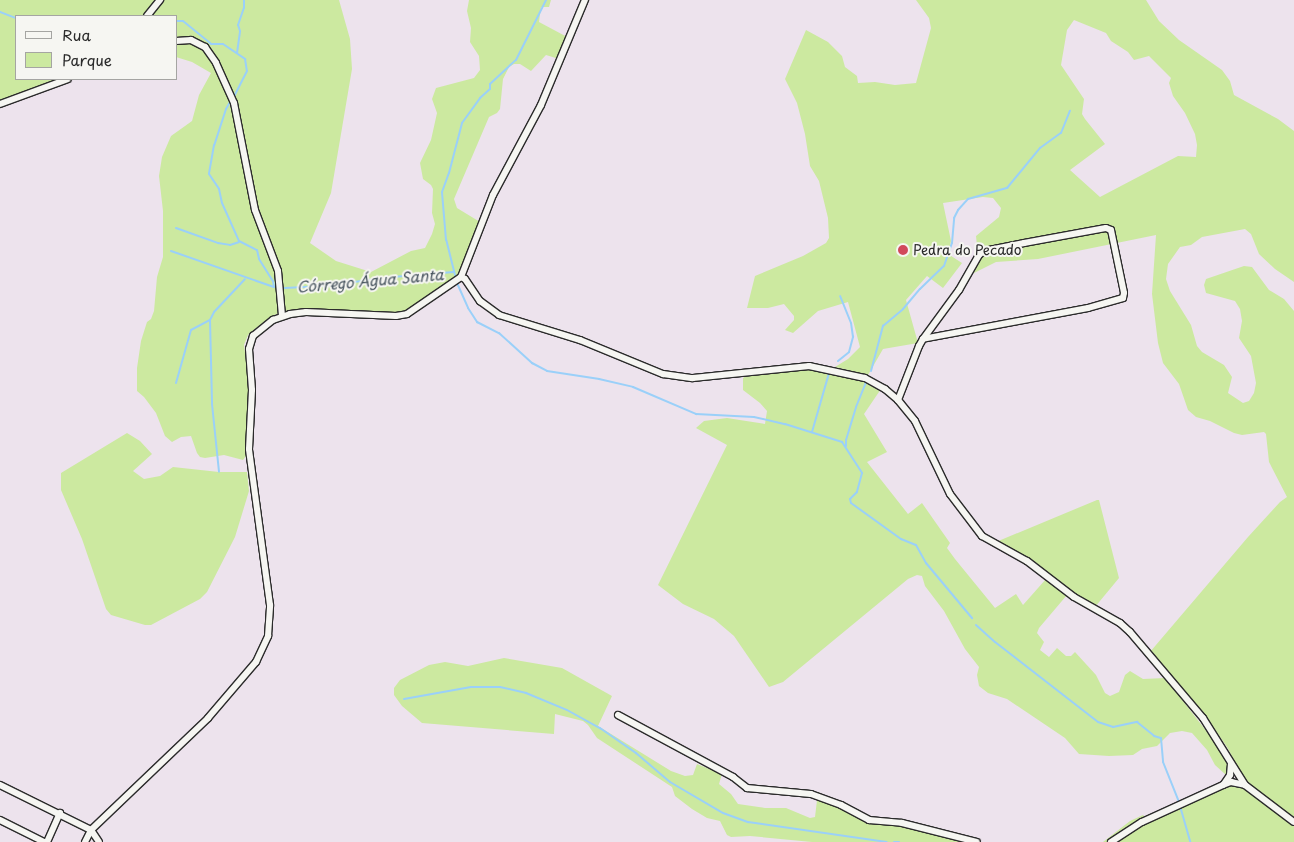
<!DOCTYPE html>
<html>
<head>
<meta charset="utf-8">
<style>
	body { margin:0 }
	#map { position:relative; width:1294px; height:842px; overflow:hidden; background:#ede3ed; font-family:"Playpen Sans",sans-serif }
	div>[style] { position:absolute }
	.green>* { inset:0; background:#cce9a0 }
	.stream>* { height:2px; margin:-1px; padding:0 1px; transform-origin:1px; border-radius:1px; background:#9ad0f9 }
	.roads { filter:drop-shadow(1px 0 #2b2b2b) drop-shadow(-1px 0 #2b2b2b) drop-shadow(0 1px #2b2b2b) drop-shadow(0 -1px #2b2b2b) }
	.minor>* { height:6px; margin:-3px; padding:0 3px; transform-origin:3px; border-radius:3px; background:#f6f6f2 }
	.dots>* { width:14px; height:14px; translate:-50% -50%; box-sizing:border-box; border:2px solid #f6f6f2; border-radius:50% }
	span { translate:-50% -50%; white-space:nowrap; text-align:center; line-height:1.15; -webkit-text-stroke:4px #f6f6f2; paint-order:stroke }
	.poi-label { font-size:14px; color:#2b2b2b }
	.left { translate:0 -50%; text-align:left }
	.water-label { font-size:15px; color:#47545e; font-style:italic }
	.legend { position:absolute; left:15px; top:15px; width:162px; height:65px; box-sizing:border-box; background:#f6f6f2; border:1px solid #a5a5a2; margin:0; padding:6px 9px; list-style:none; font-size:15px; color:#2b2b2b }
	.legend li { display:flex; align-items:center; gap:10px; height:25px }
	.legend b { width:25px; border:1px solid #a5a5a2 }
</style>
</head>
<body>
<div id="map">
	<div class="green">
		<i style="clip-path:polygon(0 0,339px 0,350px 39px,352px 69px,331px 193px,310px 243px,336px 261px,371px 272px,411px 251px,425px 248px,432px 234px,435px 224px,432px 213px,433px 189px,431px 185px,423px 179px,420px 163px,431px 140px,437px 113px,432px 99px,436px 88px,474px 78px,480px 70px,479px 56px,470px 42px,471px 28px,467px 11px,469px 0,551px 0,549px 7px,541px 7px,539px 22px,569px 38px,559px 59px,546px 55px,531px 71px,520px 64px,514px 64px,509px 67px,503px 79px,500px 109px,497px 113px,489px 117px,454px 199px,457px 208px,480px 222px,462px 272px,459px 271px,456px 277px,407px 311px,398px 313px,348px 310px,291px 311px,276px 314px,256px 328px,248px 335px,244px 345px,249px 383px,246px 456px,243px 460px,224px 455px,205px 458px,200px 457px,197px 453px,191px 436px,181px 437px,172px 442px,165px 436px,156px 413px,144px 397px,137px 391px,137px 368px,141px 341px,147px 322px,151px 319px,154px 311px,157px 277px,163px 257px,163px 211px,159px 176px,162px 157px,171px 136px,192px 121px,199px 95px,211px 73px,192px 62px,176px 57px,176px 16px,16px 16px,16px 79px,66px 79px,0 107px)"></i>
		<i style="clip-path:polygon(evenodd,916px 0,1146px 0,1159px 21px,1179px 40px,1222px 70px,1230px 81px,1234px 95px,1278px 119px,1294px 131px,1294px 282px,1275px 269px,1259px 254px,1251px 234px,1245px 229px,1202px 237px,1191px 245px,1180px 247px,1168px 264px,1166px 279px,1170px 291px,1191px 325px,1197px 346px,1202px 352px,1224px 365px,1232px 377px,1228px 393px,1243px 403px,1249px 401px,1254px 393px,1256px 383px,1251px 356px,1239px 338px,1242px 321px,1240px 309px,1235px 301px,1206px 293px,1204px 285px,1206px 279px,1244px 266px,1252px 267px,1269px 290px,1284px 299px,1294px 311px,1294px 817px,1267px 799px,1243px 777px,1227px 747px,1201px 710px,1150px 652px,1248px 537px,1280px 502px,1287px 497px,1269px 462px,1266px 434px,1264px 432px,1242px 435px,1234px 433px,1210px 421px,1196px 417px,1188px 410px,1179px 384px,1163px 363px,1158px 343px,1152px 294px,1156px 235px,1038px 259px,996px 262px,968px 276px,978px 256px,976px 236px,999px 217px,1001px 208px,993px 198px,983px 197px,943px 203px,951px 241px,948px 254px,962px 263px,943px 288px,927px 276px,906px 300px,918px 343px,883px 349px,868px 375px,835px 367px,848px 359px,860px 347px,848px 302px,818px 311px,793px 333px,785px 330px,794px 320px,794px 316px,784px 304px,768px 308px,747px 308px,755px 276px,803px 256px,826px 243px,829px 238px,828px 218px,819px 181px,810px 166px,805px 134px,797px 103px,785px 79px,806px 30px,828px 42px,842px 56px,845px 67px,857px 76px,858px 83px,875px 82px,895px 85px,916px 83px,931px 28px,929px 18px,916px 0,1074px 20px,1106px 33px,1111px 41px,1128px 52px,1134px 60px,1149px 56px,1171px 78px,1169px 83px,1173px 96px,1185px 113px,1195px 134px,1197px 145px,1196px 157px,1178px 156px,1100px 197px,1070px 170px,1105px 144px,1085px 119px,1082px 114px,1084px 99px,1061px 65px,1067px 30px,1074px 20px)"></i>
		<i style="clip-path:polygon(814px 368px,871px 384px,881px 389px,864px 414px,887px 452px,867px 462px,908px 514px,922px 503px,950px 543px,947px 548px,955px 559px,995px 608px,1016px 594px,1023px 605px,1046px 579px,1067px 595px,1039px 628px,1037px 633px,1044px 642px,1040px 650px,1049px 657px,1057px 648px,1066px 656px,1071px 656px,1075px 652px,1096px 675px,1105px 693px,1110px 696px,1119px 692px,1125px 675px,1130px 671px,1143px 679px,1165px 678px,1211px 737px,1227px 764px,1226px 775px,1215px 765px,1207px 750px,1192px 733px,1182px 731px,1170px 733px,1157px 746px,1142px 749px,1133px 755px,1109px 756px,1079px 754px,1065px 738px,1007px 699px,988px 693px,979px 686px,977px 675px,979px 667px,965px 649px,944px 611px,925px 586px,922px 576px,917px 575px,908px 579px,783px 682px,769px 687px,734px 636px,714px 619px,683px 604px,658px 585px,727px 445px,696px 428px,704px 421px,727px 418px,765px 424px,767px 411px,760px 403px,743px 390px,743px 378px,750px 373px)"></i>
		<i style="clip-path:polygon(127px 433px,140px 441px,152px 454px,133px 471px,144px 479px,160px 476px,173px 467px,219px 472px,247px 472px,249px 491px,235px 537px,207px 592px,200px 599px,151px 625px,145px 625px,111px 615px,106px 609px,82px 539px,61px 490px,61px 473px)"></i>
		<i style="clip-path:polygon(1097px 500px,1099px 500px,1119px 578px,1095px 607px,1081px 599px,1028px 558px,996px 542px)"></i>
		<i style="clip-path:polygon(504px 658px,562px 668px,612px 696px,598px 726px,671px 771px,685px 776px,693px 775px,697px 764px,722px 774px,719px 784px,731px 794px,738px 804px,765px 808px,786px 808px,810px 818px,815px 817px,818px 792px,873px 821px,906px 826px,973px 842px,812px 842px,750px 836px,731px 837px,727px 835px,720px 821px,707px 818px,692px 809px,675px 796px,672px 787px,597px 738px,588px 725px,583px 721px,555px 714px,554px 734px,422px 723px,402px 706px,394px 695px,394px 688px,400px 680px,429px 665px,445px 662px,468px 666px)"></i>
		<i style="clip-path:polygon(1238px 784px,1294px 825px,1294px 842px,1103px 842px,1130px 821px,1143px 815px,1149px 821px,1222px 788px)"></i>
	</div>
	<div class="stream">
		<i style="left:0;top:12px;width:17px;rotate:21deg"></i>
		<i style="left:176px;top:21px;width:7px"></i>
		<i style="left:183px;top:21px;width:36px;rotate:39deg"></i>
		<i style="left:211px;top:44px;width:12px"></i>
		<i style="left:223px;top:44px;width:27px;rotate:34deg"></i>
		<i style="left:245px;top:59px;width:12px;rotate:81deg"></i>
		<i style="left:247px;top:71px;width:30px;rotate:117deg"></i>
		<i style="left:237px;top:53px;width:22px;rotate:-82deg"></i>
		<i style="left:240px;top:31px;width:6px;rotate:-108deg"></i>
		<i style="left:238px;top:25px;width:18px;rotate:-71deg"></i>
		<i style="left:244px;top:8px;width:8px;rotate:-90deg"></i>
		<i style="left:230px;top:102px;width:8px;rotate:120deg"></i>
		<i style="left:226px;top:109px;width:38px;rotate:108deg"></i>
		<i style="left:214px;top:145px;width:29px;rotate:100deg"></i>
		<i style="left:209px;top:174px;width:18px;rotate:56deg"></i>
		<i style="left:219px;top:189px;width:14px;rotate:78deg"></i>
		<i style="left:222px;top:203px;width:42px;rotate:65.9deg"></i>
		<i style="left:239px;top:241px;width:20px;rotate:27deg"></i>
		<i style="left:257px;top:250px;width:9px;rotate:77deg"></i>
		<i style="left:259px;top:259px;width:26px;rotate:58deg"></i>
		<i style="left:273px;top:281px;width:6px;rotate:81deg"></i>
		<i style="left:176px;top:228px;width:45px;rotate:19.7deg"></i>
		<i style="left:218px;top:243px;width:12px;rotate:9deg"></i>
		<i style="left:230px;top:245px;width:9px;rotate:-18deg"></i>
		<i style="left:171px;top:251px;width:109px;rotate:19.3deg"></i>
		<i style="left:455px;top:275px;width:36px;rotate:-104deg"></i>
		<i style="left:446px;top:240px;width:48px;rotate:-94.8deg"></i>
		<i style="left:442px;top:192px;width:20px;rotate:-70deg"></i>
		<i style="left:449px;top:173px;width:52px;rotate:-75.4deg"></i>
		<i style="left:462px;top:123px;width:31px;rotate:-54deg"></i>
		<i style="left:480px;top:98px;width:13px;rotate:-42deg"></i>
		<i style="left:490px;top:89px;width:5px;rotate:-90deg"></i>
		<i style="left:490px;top:84px;width:35px;rotate:-43deg"></i>
		<i style="left:516px;top:60px;width:67px;rotate:-63.4deg"></i>
		<i style="left:457px;top:283px;width:27px;rotate:66deg"></i>
		<i style="left:468px;top:308px;width:17px;rotate:57deg"></i>
		<i style="left:477px;top:322px;width:25px;rotate:27deg"></i>
		<i style="left:499px;top:333px;width:45px;rotate:42.3deg"></i>
		<i style="left:532px;top:363px;width:17px;rotate:28deg"></i>
		<i style="left:547px;top:371px;width:53px;rotate:8.7deg"></i>
		<i style="left:599px;top:379px;width:35px;rotate:13deg"></i>
		<i style="left:633px;top:387px;width:69px;rotate:23.2deg"></i>
		<i style="left:696px;top:414px;width:58px;rotate:3deg"></i>
		<i style="left:754px;top:417px;width:32px;rotate:13deg"></i>
		<i style="left:785px;top:424px;width:60px;rotate:17.5deg"></i>
		<i style="left:842px;top:442px;width:37px;rotate:57deg"></i>
		<i style="left:862px;top:473px;width:20px;rotate:105deg"></i>
		<i style="left:857px;top:492px;width:10px;rotate:135deg"></i>
		<i style="left:850px;top:499px;width:4px;rotate:76deg"></i>
		<i style="left:851px;top:503px;width:62px;rotate:35.8deg"></i>
		<i style="left:901px;top:539px;width:16px;rotate:22deg"></i>
		<i style="left:916px;top:545px;width:21px;rotate:61deg"></i>
		<i style="left:926px;top:563px;width:72px;rotate:50.1deg"></i>
		<i style="left:285px;top:288px;width:38px;rotate:-3deg"></i>
		<i style="left:323px;top:286px;width:70px;rotate:-7.4deg"></i>
		<i style="left:392px;top:277px;width:62px;rotate:-4.6deg"></i>
		<i style="left:210px;top:320px;width:84px;rotate:88.6deg"></i>
		<i style="left:212px;top:404px;width:68px;rotate:84.1deg"></i>
		<i style="left:838px;top:361px;width:14px;rotate:-39deg"></i>
		<i style="left:849px;top:352px;width:16px;rotate:-75deg"></i>
		<i style="left:853px;top:337px;width:14px;rotate:-98deg"></i>
		<i style="left:851px;top:323px;width:29px;rotate:-112deg"></i>
		<i style="left:871px;top:371px;width:47px;rotate:-75.1deg"></i>
		<i style="left:883px;top:326px;width:26px;rotate:-40deg"></i>
		<i style="left:903px;top:309px;width:26px;rotate:-50deg"></i>
		<i style="left:920px;top:289px;width:33px;rotate:-44deg"></i>
		<i style="left:944px;top:266px;width:24px;rotate:-71deg"></i>
		<i style="left:952px;top:243px;width:25px;rotate:-85deg"></i>
		<i style="left:954px;top:218px;width:9px;rotate:-63deg"></i>
		<i style="left:958px;top:210px;width:15px;rotate:-48deg"></i>
		<i style="left:968px;top:199px;width:41px;rotate:-15.8deg"></i>
		<i style="left:1007px;top:188px;width:52px;rotate:-50.5deg"></i>
		<i style="left:1040px;top:148px;width:26px;rotate:-36deg"></i>
		<i style="left:1061px;top:133px;width:24px;rotate:-68deg"></i>
		<i style="left:176px;top:383px;width:55px;rotate:-74.2deg"></i>
		<i style="left:191px;top:330px;width:21px;rotate:-28deg"></i>
		<i style="left:210px;top:320px;width:9px;rotate:-63deg"></i>
		<i style="left:214px;top:312px;width:45px;rotate:-46.8deg"></i>
		<i style="left:812px;top:432px;width:61px;rotate:-73.9deg"></i>
		<i style="left:846px;top:446px;width:6px;rotate:-90deg"></i>
		<i style="left:846px;top:440px;width:34px;rotate:-73deg"></i>
		<i style="left:856px;top:407px;width:29px;rotate:-68deg"></i>
		<i style="left:976px;top:625px;width:25px;rotate:42deg"></i>
		<i style="left:995px;top:642px;width:130px;rotate:37.8deg"></i>
		<i style="left:1098px;top:722px;width:16px;rotate:18deg"></i>
		<i style="left:1113px;top:727px;width:25px;rotate:-12deg"></i>
		<i style="left:1137px;top:722px;width:22px;rotate:39deg"></i>
		<i style="left:1154px;top:736px;width:7px;rotate:16deg"></i>
		<i style="left:1161px;top:738px;width:24px;rotate:85deg"></i>
		<i style="left:1163px;top:762px;width:43px;rotate:68.2deg"></i>
		<i style="left:404px;top:699px;width:68px;rotate:-10.2deg"></i>
		<i style="left:471px;top:687px;width:29px"></i>
		<i style="left:500px;top:687px;width:27px;rotate:13deg"></i>
		<i style="left:526px;top:693px;width:44px;rotate:22.5deg"></i>
		<i style="left:567px;top:710px;width:38px;rotate:29deg"></i>
		<i style="left:600px;top:728px;width:44px;rotate:34.8deg"></i>
		<i style="left:636px;top:753px;width:45px;rotate:40.5deg"></i>
		<i style="left:670px;top:782px;width:61px;rotate:30.3deg"></i>
		<i style="left:723px;top:813px;width:27px;rotate:20deg"></i>
		<i style="left:748px;top:822px;width:140px;rotate:8.2deg"></i>
		<i style="left:1180px;top:806px;width:37px;rotate:74deg"></i>
		<i style="left:894px;top:842px;width:5px"></i>
	</div>
	<div class="roads">
		<div class="minor">
			<i style="left:147px;top:16px;width:21px;rotate:-51deg"></i>
			<i style="left:176px;top:41px;width:15px;rotate:-4deg"></i>
			<i style="left:191px;top:40px;width:16px;rotate:27deg"></i>
			<i style="left:205px;top:47px;width:19px;rotate:55deg"></i>
			<i style="left:216px;top:63px;width:44px;rotate:65.8deg"></i>
			<i style="left:234px;top:103px;width:109px;rotate:78.9deg"></i>
			<i style="left:255px;top:210px;width:65px;rotate:69.3deg"></i>
			<i style="left:278px;top:271px;width:45px;rotate:84.9deg"></i>
			<i style="left:0;top:104px;width:72px;rotate:-20.2deg"></i>
			<i style="left:461px;top:277px;width:88px;rotate:-68.7deg"></i>
			<i style="left:493px;top:195px;width:102px;rotate:-61.9deg"></i>
			<i style="left:541px;top:105px;width:114px;rotate:-67.3deg"></i>
			<i style="left:898px;top:400px;width:58px;rotate:-68.7deg"></i>
			<i style="left:919px;top:346px;width:8px;rotate:-60deg"></i>
			<i style="left:923px;top:339px;width:61px;rotate:-53.7deg"></i>
			<i style="left:959px;top:290px;width:40px;rotate:-60.3deg"></i>
			<i style="left:979px;top:255px;width:6px;rotate:-39deg"></i>
			<i style="left:984px;top:251px;width:41px;rotate:-11.3deg"></i>
			<i style="left:1024px;top:243px;width:83px;rotate:-10.4deg"></i>
			<i style="left:1106px;top:228px;width:5px;rotate:22deg"></i>
			<i style="left:1111px;top:230px;width:64px;rotate:78.3deg"></i>
			<i style="left:1124px;top:293px;width:5px;rotate:101deg"></i>
			<i style="left:1123px;top:298px;width:36px;rotate:164deg"></i>
			<i style="left:1088px;top:308px;width:168px;rotate:169.4deg"></i>
			<i style="left:618px;top:715px;width:131px;rotate:28.3deg"></i>
			<i style="left:733px;top:777px;width:18px;rotate:38deg"></i>
			<i style="left:747px;top:788px;width:64px;rotate:5.4deg"></i>
			<i style="left:811px;top:794px;width:32px;rotate:20deg"></i>
			<i style="left:841px;top:805px;width:32px;rotate:28deg"></i>
			<i style="left:869px;top:820px;width:33px;rotate:5deg"></i>
			<i style="left:902px;top:823px;width:77px;rotate:14.2deg"></i>
			<i style="left:1224px;top:784px;width:11px;rotate:-56deg"></i>
			<i style="left:1230px;top:775px;width:11px;rotate:-85deg"></i>
			<i style="left:0;top:785px;width:102px;rotate:26.3deg"></i>
			<i style="left:91px;top:830px;width:14px;rotate:56deg"></i>
			<i style="left:0;top:820px;width:49px;rotate:26.6deg"></i>
			<i style="left:47px;top:842px;width:32px;rotate:-66deg"></i>
			<i style="left:85px;top:842px;width:13px;rotate:-63deg"></i>
			<i style="left:91px;top:830px;width:162px;rotate:-43.7deg"></i>
			<i style="left:208px;top:718px;width:74px;rotate:-49.4deg"></i>
			<i style="left:256px;top:662px;width:29px;rotate:-65deg"></i>
			<i style="left:268px;top:636px;width:31px;rotate:-86deg"></i>
			<i style="left:270px;top:605px;width:157px;rotate:-97.7deg"></i>
			<i style="left:249px;top:449px;width:59px;rotate:-87.1deg"></i>
			<i style="left:252px;top:390px;width:41px;rotate:-94.2deg"></i>
			<i style="left:249px;top:349px;width:14px;rotate:-73deg"></i>
			<i style="left:253px;top:336px;width:26px;rotate:-39deg"></i>
			<i style="left:273px;top:320px;width:18px;rotate:-19deg"></i>
			<i style="left:290px;top:314px;width:16px;rotate:-7deg"></i>
			<i style="left:306px;top:312px;width:90px;rotate:2.5deg"></i>
			<i style="left:396px;top:316px;width:11px;rotate:-10deg"></i>
			<i style="left:407px;top:314px;width:65px;rotate:-34.4deg"></i>
			<i style="left:461px;top:277px;width:4px;rotate:27deg"></i>
			<i style="left:465px;top:279px;width:27px;rotate:56deg"></i>
			<i style="left:480px;top:301px;width:24px;rotate:36deg"></i>
			<i style="left:499px;top:315px;width:85px;rotate:17.2deg"></i>
			<i style="left:580px;top:340px;width:90px;rotate:22.3deg"></i>
			<i style="left:663px;top:374px;width:30px;rotate:8deg"></i>
			<i style="left:693px;top:378px;width:117px;rotate:-5.9deg"></i>
			<i style="left:809px;top:366px;width:57px;rotate:12.1deg"></i>
			<i style="left:865px;top:378px;width:23px;rotate:29deg"></i>
			<i style="left:885px;top:389px;width:17px;rotate:40deg"></i>
			<i style="left:898px;top:400px;width:27px;rotate:51deg"></i>
			<i style="left:915px;top:421px;width:81px;rotate:64.4deg"></i>
			<i style="left:950px;top:494px;width:53px;rotate:52.7deg"></i>
			<i style="left:982px;top:536px;width:51px;rotate:29.1deg"></i>
			<i style="left:1027px;top:561px;width:59px;rotate:37.5deg"></i>
			<i style="left:1074px;top:597px;width:53px;rotate:29.5deg"></i>
			<i style="left:1120px;top:623px;width:13px;rotate:42deg"></i>
			<i style="left:1130px;top:632px;width:113px;rotate:49.7deg"></i>
			<i style="left:1203px;top:718px;width:79px;rotate:57.9deg"></i>
			<i style="left:1245px;top:785px;width:61px;rotate:37.1deg"></i>
			<i style="left:1111px;top:842px;width:37px;rotate:-33deg"></i>
			<i style="left:1142px;top:822px;width:89px;rotate:-24.6deg"></i>
			<i style="left:1223px;top:785px;width:9px;rotate:-21deg"></i>
			<i style="left:1231px;top:782px;width:14px;rotate:12deg"></i>
		</div>
	</div>
	<div class="dots">
		<i style="left:903px;top:250px;background:#d1495b"></i>
	</div>
	<div class="poi-label">
		<span class="left" style="left:913px;top:250px">Pedra do Pecado</span>
	</div>
	<div class="water-label">
		<span style="left:370px;top:280px;rotate:-5deg">Córrego Água Santa</span>
	</div>
	<ul class="legend">
	<li><b style="height:6px;background:#f6f6f2"></b>Rua</li>
	<li><b style="height:14px;background:#cce9a0"></b>Parque</li>
	</ul>
</div>
</body>
</html>
